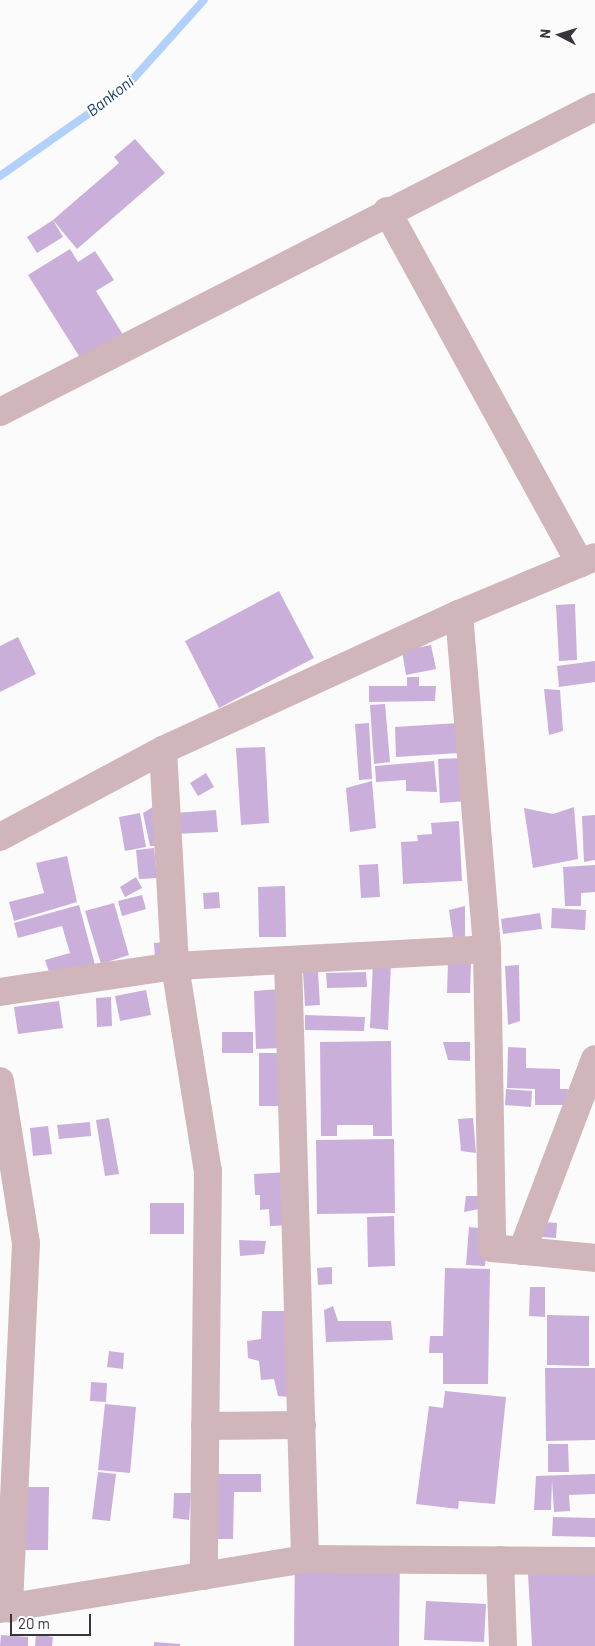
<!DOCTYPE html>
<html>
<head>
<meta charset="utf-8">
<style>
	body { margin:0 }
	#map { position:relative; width:595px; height:1646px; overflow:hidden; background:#fbfbfb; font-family:Barlow,sans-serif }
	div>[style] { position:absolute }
	.stream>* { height:8px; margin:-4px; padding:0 4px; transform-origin:4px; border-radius:4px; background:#b1d1fb }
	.building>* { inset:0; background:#cbafdb }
	.street>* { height:28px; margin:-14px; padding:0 14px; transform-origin:14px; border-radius:14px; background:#d0b6ba }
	span { translate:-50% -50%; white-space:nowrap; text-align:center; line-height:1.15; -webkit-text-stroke:4px #fff; paint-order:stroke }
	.water-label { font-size:16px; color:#113a6d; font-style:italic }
	.north { position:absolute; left:535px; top:10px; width:50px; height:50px; -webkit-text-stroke:4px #fff; paint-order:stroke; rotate:275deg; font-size:14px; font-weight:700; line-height:20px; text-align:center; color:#3a333e }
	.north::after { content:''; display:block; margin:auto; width:18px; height:22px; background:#3a333e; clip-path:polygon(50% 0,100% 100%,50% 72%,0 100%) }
	.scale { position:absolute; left:10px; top:1614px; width:81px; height:22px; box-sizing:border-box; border:2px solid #3a333e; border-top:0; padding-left:6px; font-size:15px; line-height:18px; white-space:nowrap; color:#3a333e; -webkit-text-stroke:4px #fff; paint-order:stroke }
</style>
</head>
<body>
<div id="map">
	<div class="stream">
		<i style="left:0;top:176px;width:153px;rotate:-35.1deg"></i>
		<i style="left:125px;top:88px;width:118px;rotate:-48.1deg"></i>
	</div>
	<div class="building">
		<i style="clip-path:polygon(135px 139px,165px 173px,77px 249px,53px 220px,119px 163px,114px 157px)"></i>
		<i style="clip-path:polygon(53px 220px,63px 237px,37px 253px,27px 237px)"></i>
		<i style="clip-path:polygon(70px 249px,78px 262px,95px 251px,114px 280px,96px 291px,125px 338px,84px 364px,28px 275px)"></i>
		<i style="clip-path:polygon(279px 591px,314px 658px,219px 708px,185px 641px)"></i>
		<i style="clip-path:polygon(575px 604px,577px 660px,559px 661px,556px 605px)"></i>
		<i style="clip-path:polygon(18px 637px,36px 674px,0 692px,0 646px)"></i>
		<i style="clip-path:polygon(431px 645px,436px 669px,406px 675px,402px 651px)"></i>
		<i style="clip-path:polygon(595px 661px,595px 682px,559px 687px,557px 666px)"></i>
		<i style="clip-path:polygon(407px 677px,419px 677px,419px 686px,436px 686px,435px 701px,369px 702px,369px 686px,407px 686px)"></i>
		<i style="clip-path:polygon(544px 689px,560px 690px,563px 731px,549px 735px)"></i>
		<i style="clip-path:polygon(385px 704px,390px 762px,374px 764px,370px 705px)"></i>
		<i style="clip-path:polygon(369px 723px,372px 779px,359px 780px,355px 724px)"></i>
		<i style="clip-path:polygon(458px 723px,459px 753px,396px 757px,395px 727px)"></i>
		<i style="clip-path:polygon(265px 747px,269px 823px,241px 825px,236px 748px)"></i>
		<i style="clip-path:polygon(464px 758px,467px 801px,440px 803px,438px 759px)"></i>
		<i style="clip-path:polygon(434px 761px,437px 792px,406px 791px,406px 780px,376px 782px,375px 766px)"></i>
		<i style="clip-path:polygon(206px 773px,214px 787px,198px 796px,190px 783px)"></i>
		<i style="clip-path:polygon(372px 781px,376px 828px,350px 832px,346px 788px)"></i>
		<i style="clip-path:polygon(161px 802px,162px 846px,150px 846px,143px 813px)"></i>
		<i style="clip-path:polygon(574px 807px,578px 859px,533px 868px,524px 808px,553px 814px)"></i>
		<i style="clip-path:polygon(216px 810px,218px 832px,175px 834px,174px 813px)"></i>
		<i style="clip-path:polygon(140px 813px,146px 847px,125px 851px,119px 817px)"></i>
		<i style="clip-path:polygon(595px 815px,595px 860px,584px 862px,582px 816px)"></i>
		<i style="clip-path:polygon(459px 821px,462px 881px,403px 884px,401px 842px,418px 841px,417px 835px,432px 834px,431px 823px)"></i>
		<i style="clip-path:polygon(154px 848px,157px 878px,139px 879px,136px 850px)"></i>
		<i style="clip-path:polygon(67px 856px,77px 902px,14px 921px,9px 902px,44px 893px,36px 863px)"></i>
		<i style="clip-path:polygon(378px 864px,380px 897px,361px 898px,359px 865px)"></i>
		<i style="clip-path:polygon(595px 865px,595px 892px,581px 893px,581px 906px,565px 906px,563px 867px)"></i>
		<i style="clip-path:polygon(136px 877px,142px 888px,125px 897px,120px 887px)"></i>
		<i style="clip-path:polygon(285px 886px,286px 937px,259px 937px,258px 887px)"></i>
		<i style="clip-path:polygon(219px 892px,220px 908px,204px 909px,203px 893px)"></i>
		<i style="clip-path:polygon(142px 895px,146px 909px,122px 916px,118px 901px)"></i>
		<i style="clip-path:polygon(114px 903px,129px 955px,101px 964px,85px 911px)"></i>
		<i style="clip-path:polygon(79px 905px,95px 965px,51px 978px,45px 960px,70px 953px,62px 926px,18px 938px,14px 923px)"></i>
		<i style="clip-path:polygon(465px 906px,465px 937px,453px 937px,449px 910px)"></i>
		<i style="clip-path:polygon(552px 908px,586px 910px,585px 930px,551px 928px)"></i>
		<i style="clip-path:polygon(540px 913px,542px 929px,503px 934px,501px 919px)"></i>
		<i style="clip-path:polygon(164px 942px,165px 956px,155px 957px,154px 943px)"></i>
		<i style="clip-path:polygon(373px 961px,391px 963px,388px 1030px,370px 1028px)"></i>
		<i style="clip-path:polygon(448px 961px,471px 962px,470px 993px,447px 993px)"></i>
		<i style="clip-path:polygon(519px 965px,520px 1021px,508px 1025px,505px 966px)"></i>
		<i style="clip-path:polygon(303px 972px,318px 972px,320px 1005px,305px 1006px)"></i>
		<i style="clip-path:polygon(366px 972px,367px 987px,327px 988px,326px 973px)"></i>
		<i style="clip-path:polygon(280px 989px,283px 1048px,256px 1049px,254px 991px)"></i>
		<i style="clip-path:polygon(146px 990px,151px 1015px,120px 1021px,115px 996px)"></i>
		<i style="clip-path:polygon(111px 997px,112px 1026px,97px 1027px,96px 998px)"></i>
		<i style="clip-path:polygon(59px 1001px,63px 1028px,18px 1034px,14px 1007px)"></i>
		<i style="clip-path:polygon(305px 1015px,365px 1017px,364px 1031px,305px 1030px)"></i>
		<i style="clip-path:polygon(222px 1032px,253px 1032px,253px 1053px,222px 1053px)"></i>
		<i style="clip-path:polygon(391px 1041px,392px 1136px,373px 1136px,373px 1125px,337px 1125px,337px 1136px,321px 1136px,320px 1042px)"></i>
		<i style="clip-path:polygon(443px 1042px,470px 1042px,470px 1061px,448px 1060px)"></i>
		<i style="clip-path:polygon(508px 1047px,526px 1048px,526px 1068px,560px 1069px,560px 1089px,568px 1089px,567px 1105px,535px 1105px,535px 1089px,507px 1088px)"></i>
		<i style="clip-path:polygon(259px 1053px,285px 1053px,285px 1106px,259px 1106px)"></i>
		<i style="clip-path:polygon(506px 1089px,532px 1091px,531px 1107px,505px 1105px)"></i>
		<i style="clip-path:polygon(109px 1118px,119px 1174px,105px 1176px,96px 1120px)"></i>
		<i style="clip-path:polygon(473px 1118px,476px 1153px,461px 1151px,458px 1119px)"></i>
		<i style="clip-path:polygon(90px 1122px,91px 1136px,59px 1139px,57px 1125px)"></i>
		<i style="clip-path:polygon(48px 1126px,52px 1154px,33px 1156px,30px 1128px)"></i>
		<i style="clip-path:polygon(394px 1139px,395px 1213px,317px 1214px,316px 1140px)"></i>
		<i style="clip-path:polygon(289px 1172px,292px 1225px,270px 1226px,269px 1209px,260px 1210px,260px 1195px,255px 1195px,254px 1174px)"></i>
		<i style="clip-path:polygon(466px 1196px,483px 1196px,484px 1208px,464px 1212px)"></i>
		<i style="clip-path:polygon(150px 1203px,184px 1203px,184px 1234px,150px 1234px)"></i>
		<i style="clip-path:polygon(394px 1216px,395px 1266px,368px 1267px,367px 1217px)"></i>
		<i style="clip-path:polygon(543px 1222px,557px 1223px,556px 1238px,542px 1237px)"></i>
		<i style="clip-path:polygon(469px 1227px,488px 1229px,485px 1266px,466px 1265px)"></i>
		<i style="clip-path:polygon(239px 1240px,266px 1241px,264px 1254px,240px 1256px)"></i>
		<i style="clip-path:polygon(332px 1267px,332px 1284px,318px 1285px,317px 1268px)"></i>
		<i style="clip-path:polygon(445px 1268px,490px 1269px,488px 1384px,443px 1384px,443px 1353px,429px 1353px,430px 1336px,443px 1336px)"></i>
		<i style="clip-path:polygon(530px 1287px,545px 1287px,545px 1317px,529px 1316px)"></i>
		<i style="clip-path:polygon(333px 1306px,338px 1321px,391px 1321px,393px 1340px,326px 1342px,324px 1310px)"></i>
		<i style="clip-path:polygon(262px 1311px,291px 1311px,289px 1397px,278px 1396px,274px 1379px,261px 1380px,259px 1361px,248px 1358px,247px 1341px,261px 1339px)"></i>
		<i style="clip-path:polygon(547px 1315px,589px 1316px,589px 1366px,547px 1365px)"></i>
		<i style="clip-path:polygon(109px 1351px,124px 1353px,123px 1369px,107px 1367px)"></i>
		<i style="clip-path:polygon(545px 1368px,595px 1368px,595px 1440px,546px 1441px)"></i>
		<i style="clip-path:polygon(91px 1382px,107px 1383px,106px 1402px,90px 1401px)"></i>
		<i style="clip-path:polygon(445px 1391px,506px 1397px,495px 1504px,459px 1501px,458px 1509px,416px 1504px,429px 1406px,443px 1408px)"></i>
		<i style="clip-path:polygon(105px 1404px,136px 1407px,130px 1473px,98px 1470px)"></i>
		<i style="clip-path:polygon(548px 1444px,568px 1444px,569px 1472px,548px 1472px)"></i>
		<i style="clip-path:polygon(98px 1472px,116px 1474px,110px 1521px,92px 1519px)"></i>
		<i style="clip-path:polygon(212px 1474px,261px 1474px,261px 1492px,234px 1492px,233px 1539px,212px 1539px)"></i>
		<i style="clip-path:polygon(595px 1474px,595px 1494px,569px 1495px,570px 1511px,554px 1512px,552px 1480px,551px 1510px,534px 1510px,536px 1476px)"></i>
		<i style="clip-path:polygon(18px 1487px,49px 1487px,48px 1550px,17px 1550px)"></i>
		<i style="clip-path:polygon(174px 1493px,191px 1493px,189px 1520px,173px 1518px)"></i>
		<i style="clip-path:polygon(553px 1517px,595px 1518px,595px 1537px,552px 1536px)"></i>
		<i style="clip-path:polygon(595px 1550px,595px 1646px,532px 1646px,527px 1555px)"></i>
		<i style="clip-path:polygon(295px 1553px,400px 1554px,399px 1646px,294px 1646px)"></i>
		<i style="clip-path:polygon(426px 1601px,486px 1604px,484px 1642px,424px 1640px)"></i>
		<i style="clip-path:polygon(36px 1634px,53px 1637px,52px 1646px,35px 1646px)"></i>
		<i style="clip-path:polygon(1px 1635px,28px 1637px,28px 1646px,0 1646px)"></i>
		<i style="clip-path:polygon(154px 1642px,180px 1644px,180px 1646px,154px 1646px)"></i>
	</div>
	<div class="street">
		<i style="left:387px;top:211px;width:402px;rotate:61.3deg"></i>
		<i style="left:0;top:412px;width:669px;rotate:-27.14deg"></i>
		<i style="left:459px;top:614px;width:336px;rotate:85.2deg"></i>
		<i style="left:487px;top:949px;width:299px;rotate:89deg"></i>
		<i style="left:492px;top:1248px;width:103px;rotate:5.5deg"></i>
		<i style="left:163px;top:750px;width:216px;rotate:86.8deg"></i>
		<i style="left:175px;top:966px;width:208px;rotate:80.9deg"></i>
		<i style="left:208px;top:1171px;width:405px;rotate:90.6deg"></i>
		<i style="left:0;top:837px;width:185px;rotate:-28.1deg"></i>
		<i style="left:163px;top:750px;width:326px;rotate:-24.7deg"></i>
		<i style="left:459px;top:614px;width:147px;rotate:-22.7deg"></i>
		<i style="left:288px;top:960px;width:599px;rotate:88.37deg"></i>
		<i style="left:0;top:992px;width:177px;rotate:-8.5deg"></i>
		<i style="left:175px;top:966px;width:312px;rotate:-3.1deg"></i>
		<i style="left:0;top:1081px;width:165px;rotate:80.9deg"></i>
		<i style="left:26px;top:1244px;width:365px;rotate:92.7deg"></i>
		<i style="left:522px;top:1251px;width:205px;rotate:-69.2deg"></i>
		<i style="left:205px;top:1426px;width:97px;rotate:-0.6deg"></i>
		<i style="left:500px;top:1560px;width:86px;rotate:88deg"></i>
		<i style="left:0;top:1609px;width:309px;rotate:-9.3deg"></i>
		<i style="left:305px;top:1559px;width:290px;rotate:0.4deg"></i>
	</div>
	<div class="water-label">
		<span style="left:110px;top:96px;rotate:-38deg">Bankoni</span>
	</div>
	<div class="north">N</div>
	<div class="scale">20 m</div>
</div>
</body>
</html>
